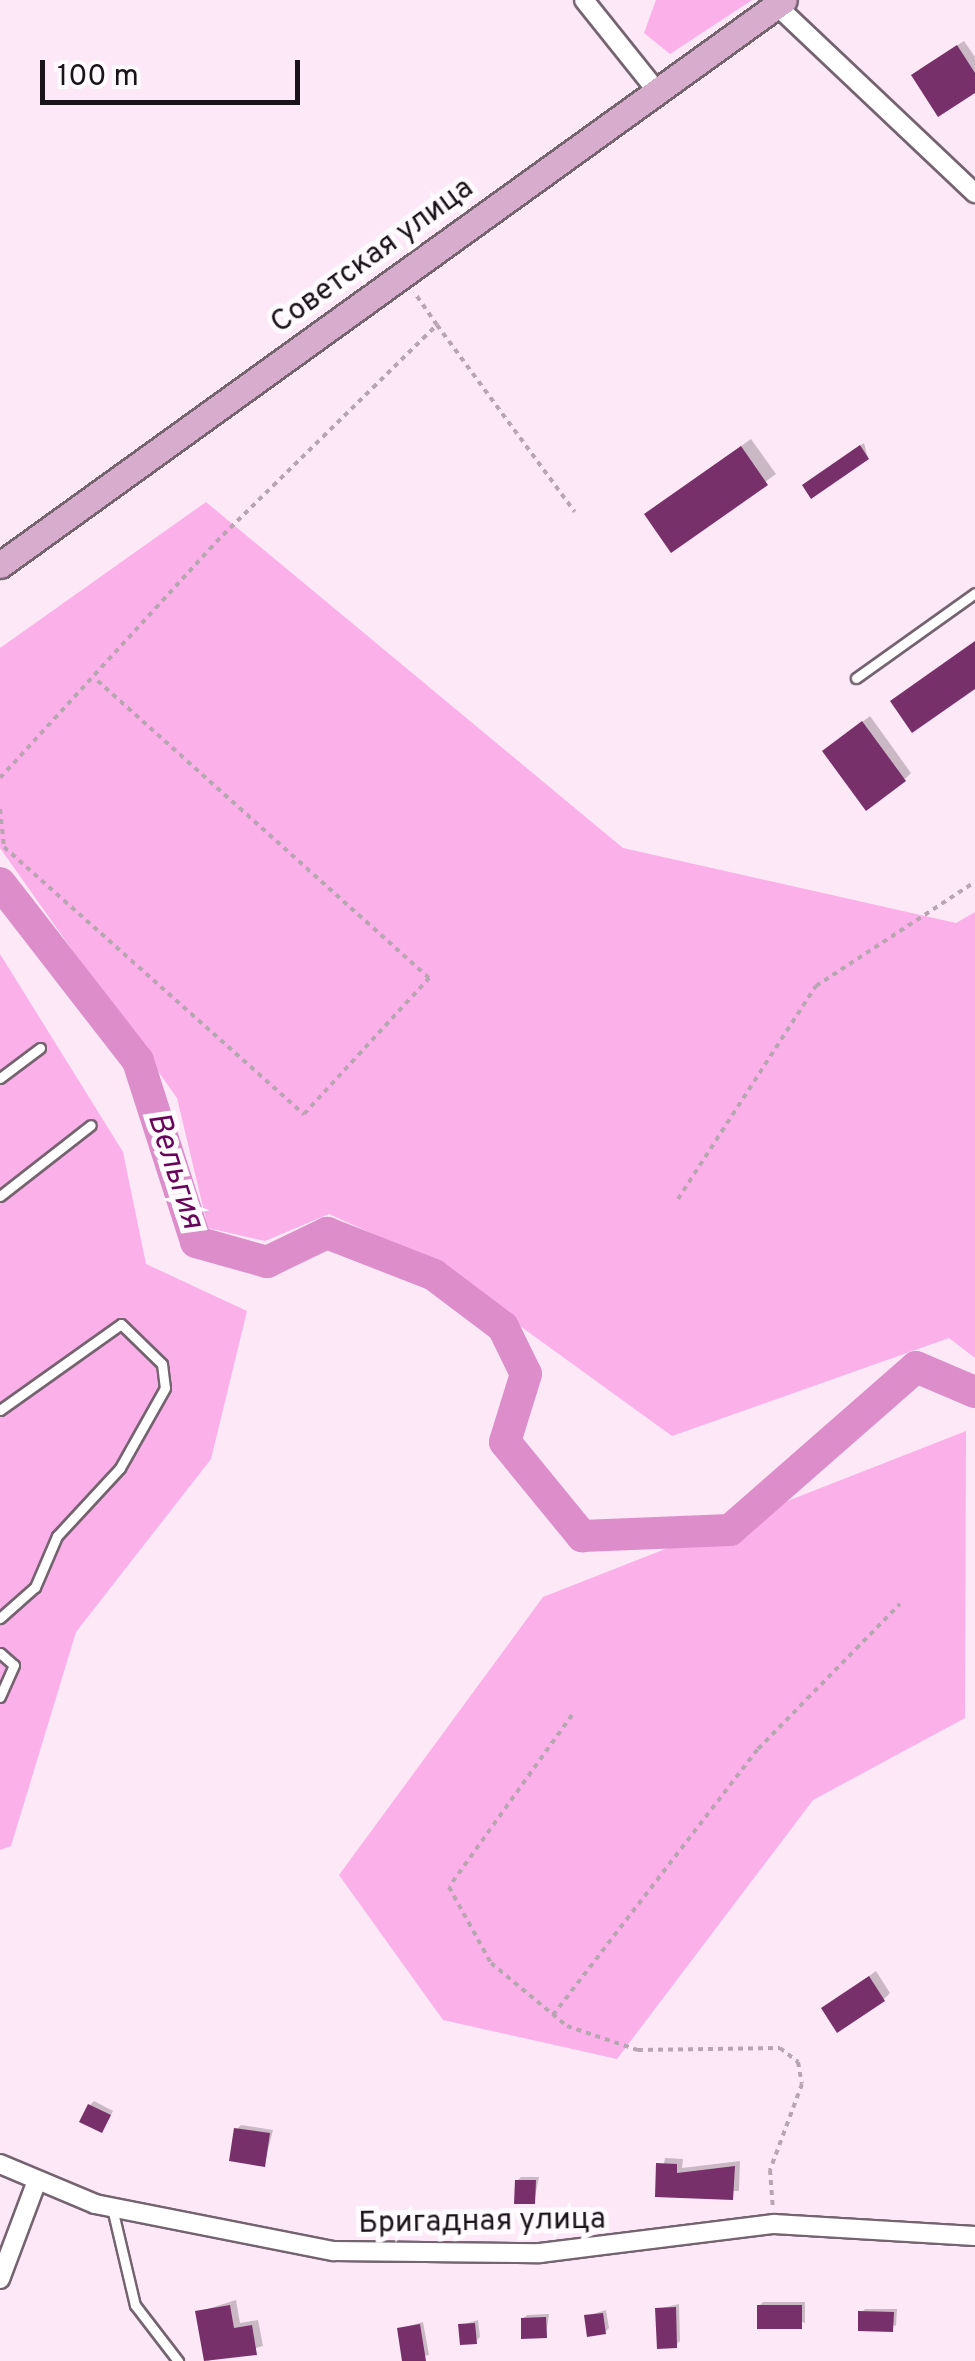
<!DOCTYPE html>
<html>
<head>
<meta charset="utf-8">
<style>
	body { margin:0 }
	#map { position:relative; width:975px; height:2361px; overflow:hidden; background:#fde8f7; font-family:Overpass,sans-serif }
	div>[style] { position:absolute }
	.green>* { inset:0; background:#fbb0e9 }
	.shadow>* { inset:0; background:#0003 }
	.river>* { height:32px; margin:-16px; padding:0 16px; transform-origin:16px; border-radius:16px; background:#dc8dca }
	.building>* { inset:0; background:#773069 }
	.path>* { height:4px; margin-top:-2px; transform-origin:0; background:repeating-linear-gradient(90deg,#b7a6b2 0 5px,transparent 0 10px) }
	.roads { filter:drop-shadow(2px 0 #756370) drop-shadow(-2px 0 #756370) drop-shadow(0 2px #756370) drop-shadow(0 -2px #756370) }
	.lane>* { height:9px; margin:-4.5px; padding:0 4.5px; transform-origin:4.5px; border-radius:4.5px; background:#fff }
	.street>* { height:18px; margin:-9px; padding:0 9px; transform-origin:9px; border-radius:9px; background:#fff }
	.primary>* { height:25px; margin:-12.5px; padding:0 12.5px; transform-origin:12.5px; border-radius:12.5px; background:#d7accd }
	span { translate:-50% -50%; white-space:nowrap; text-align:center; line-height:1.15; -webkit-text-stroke:10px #fffbfe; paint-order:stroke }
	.street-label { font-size:30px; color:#1a1319 }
	.water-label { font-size:32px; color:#68055a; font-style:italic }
	.scale { position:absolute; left:40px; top:60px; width:260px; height:45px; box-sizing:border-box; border:5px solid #1a1319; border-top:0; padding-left:12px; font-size:30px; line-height:35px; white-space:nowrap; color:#1a1319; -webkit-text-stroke:8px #fffbfe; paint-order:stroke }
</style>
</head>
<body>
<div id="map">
	<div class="green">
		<i style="clip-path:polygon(656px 0,752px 0,670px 54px,644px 33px)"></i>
		<i style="clip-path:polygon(206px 502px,623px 848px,956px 923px,975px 912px,975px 1358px,949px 1338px,672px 1436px,426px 1258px,329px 1214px,265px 1241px,208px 1228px,177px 1098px,0 848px,0 648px)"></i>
		<i style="clip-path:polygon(0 954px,123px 1152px,146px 1264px,247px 1311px,211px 1459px,76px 1632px,11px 1846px,0 1850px)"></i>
		<i style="clip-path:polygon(966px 1431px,965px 1718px,813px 1800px,617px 2059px,443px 2020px,339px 1875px,543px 1597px)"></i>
	</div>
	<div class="shadow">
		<i style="clip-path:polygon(964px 41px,975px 57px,975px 90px,920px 69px)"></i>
		<i style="clip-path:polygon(751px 439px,776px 474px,672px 550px,656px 506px)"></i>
		<i style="clip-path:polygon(864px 443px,868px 458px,809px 481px)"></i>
		<i style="clip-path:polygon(870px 716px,911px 773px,905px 779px,832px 745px)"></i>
		<i style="clip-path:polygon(876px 1971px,890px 1993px,884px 1999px,824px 2008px)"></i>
		<i style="clip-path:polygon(94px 2101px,113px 2111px,105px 2126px,90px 2105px)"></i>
		<i style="clip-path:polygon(241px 2125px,273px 2130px,264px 2165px,237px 2129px)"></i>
		<i style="clip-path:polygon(665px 2158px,683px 2159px,682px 2168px,740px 2161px,739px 2191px,658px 2194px)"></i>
		<i style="clip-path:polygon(521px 2177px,539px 2177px,534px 2202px,517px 2181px)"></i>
		<i style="clip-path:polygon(236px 2300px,240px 2323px,258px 2320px,263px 2346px,207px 2361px,198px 2312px)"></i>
		<i style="clip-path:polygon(763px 2302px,805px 2302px,805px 2323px,759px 2306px)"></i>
		<i style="clip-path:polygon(679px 2304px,680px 2341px,676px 2345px,658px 2309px)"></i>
		<i style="clip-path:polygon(865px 2309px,897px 2309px,896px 2326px,861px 2313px)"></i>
		<i style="clip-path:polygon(606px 2310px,609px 2328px,605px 2332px,587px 2316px)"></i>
		<i style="clip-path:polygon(549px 2314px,546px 2336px,523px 2319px,527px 2315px)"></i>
		<i style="clip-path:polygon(478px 2320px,480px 2337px,476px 2341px,461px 2325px)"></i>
		<i style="clip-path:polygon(423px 2322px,429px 2355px,404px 2361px,399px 2329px)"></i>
	</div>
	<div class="river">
		<i style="left:0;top:883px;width:225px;rotate:52.2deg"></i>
		<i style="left:138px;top:1061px;width:190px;rotate:72.2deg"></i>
		<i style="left:196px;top:1242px;width:74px;rotate:15.7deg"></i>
		<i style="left:267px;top:1262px;width:67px;rotate:-25.8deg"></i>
		<i style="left:327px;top:1233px;width:115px;rotate:21.4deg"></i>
		<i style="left:434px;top:1275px;width:86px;rotate:37deg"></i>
		<i style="left:503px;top:1327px;width:52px;rotate:63.9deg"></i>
		<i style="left:526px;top:1374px;width:71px;rotate:107.2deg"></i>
		<i style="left:505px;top:1442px;width:122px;rotate:50.7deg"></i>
		<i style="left:582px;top:1536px;width:148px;rotate:-2.3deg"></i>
		<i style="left:730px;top:1530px;width:247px;rotate:-41.2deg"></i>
		<i style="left:916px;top:1367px;width:64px;rotate:23deg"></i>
	</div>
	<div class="building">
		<i style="clip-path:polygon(957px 45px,975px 73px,975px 93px,938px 117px,911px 75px)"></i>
		<i style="clip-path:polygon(860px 445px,869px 459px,811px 499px,802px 485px)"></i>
		<i style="clip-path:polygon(741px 446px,768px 485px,671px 553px,644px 514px)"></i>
		<i style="clip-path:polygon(975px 641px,975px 689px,912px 733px,890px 701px)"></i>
		<i style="clip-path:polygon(862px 721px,906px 781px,866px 811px,822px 751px)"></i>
		<i style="clip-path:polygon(869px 1976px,885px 2001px,837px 2033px,821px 2008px)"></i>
		<i style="clip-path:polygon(88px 2104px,111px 2115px,102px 2133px,79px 2122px)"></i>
		<i style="clip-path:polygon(234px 2128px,270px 2133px,265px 2167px,229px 2161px)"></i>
		<i style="clip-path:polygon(656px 2163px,677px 2164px,677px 2173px,735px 2166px,733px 2200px,655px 2197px)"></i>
		<i style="clip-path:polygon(515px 2180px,536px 2180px,535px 2204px,514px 2204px)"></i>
		<i style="clip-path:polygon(230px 2305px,234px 2328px,252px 2325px,257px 2355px,204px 2361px,195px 2311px)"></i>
		<i style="clip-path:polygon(757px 2305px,802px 2305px,802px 2329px,757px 2329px)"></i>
		<i style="clip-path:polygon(676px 2307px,677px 2348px,657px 2349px,655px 2308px)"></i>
		<i style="clip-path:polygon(858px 2311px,894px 2312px,893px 2332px,858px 2331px)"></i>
		<i style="clip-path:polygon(603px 2313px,606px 2334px,587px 2337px,584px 2315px)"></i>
		<i style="clip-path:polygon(546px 2317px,547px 2338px,521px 2339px,521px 2318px)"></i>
		<i style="clip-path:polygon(475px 2323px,477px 2344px,460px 2345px,458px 2324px)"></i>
		<i style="clip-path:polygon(420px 2324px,426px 2361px,402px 2361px,397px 2328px)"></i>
	</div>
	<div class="path">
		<i style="left:437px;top:325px;width:232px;rotate:53.6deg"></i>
		<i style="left:0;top:778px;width:330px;rotate:-47.5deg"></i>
		<i style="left:223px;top:535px;width:300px;rotate:-44.5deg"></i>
		<i style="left:437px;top:325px;width:40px;rotate:-124.9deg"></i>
		<i style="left:0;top:809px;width:38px;rotate:84deg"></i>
		<i style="left:4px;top:847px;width:402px;rotate:41.7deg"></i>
		<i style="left:304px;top:1114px;width:185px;rotate:-47.4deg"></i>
		<i style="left:429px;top:978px;width:449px;rotate:-138.1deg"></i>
		<i style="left:678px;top:1199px;width:254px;rotate:-57.1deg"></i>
		<i style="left:816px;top:986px;width:190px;rotate:-33.2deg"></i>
		<i style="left:572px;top:1715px;width:211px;rotate:125.6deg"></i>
		<i style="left:449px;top:1887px;width:87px;rotate:61.1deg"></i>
		<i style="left:491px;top:1963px;width:99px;rotate:39.7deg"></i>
		<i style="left:567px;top:2026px;width:75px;rotate:18.7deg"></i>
		<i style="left:638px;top:2050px;width:142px;rotate:-0.8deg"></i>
		<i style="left:780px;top:2048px;width:23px;rotate:38deg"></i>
		<i style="left:798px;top:2062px;width:22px;rotate:80deg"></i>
		<i style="left:802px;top:2084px;width:92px;rotate:110.4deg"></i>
		<i style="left:770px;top:2170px;width:40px;rotate:85.7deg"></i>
		<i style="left:553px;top:2015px;width:336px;rotate:-52.4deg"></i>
		<i style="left:758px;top:1749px;width:203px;rotate:-45.6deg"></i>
	</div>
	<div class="roads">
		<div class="lane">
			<i style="left:856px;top:678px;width:146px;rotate:-35.5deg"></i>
			<i style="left:0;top:1078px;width:50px;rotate:-36.9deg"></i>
			<i style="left:0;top:1196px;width:115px;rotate:-38deg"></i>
			<i style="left:0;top:1410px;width:148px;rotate:-35.4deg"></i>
			<i style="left:121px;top:1324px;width:57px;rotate:44.3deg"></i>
			<i style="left:162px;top:1364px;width:24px;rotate:83deg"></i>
			<i style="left:165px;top:1388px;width:92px;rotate:119.4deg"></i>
			<i style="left:120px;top:1468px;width:93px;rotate:132.8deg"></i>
			<i style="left:57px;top:1536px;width:56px;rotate:113.3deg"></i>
			<i style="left:35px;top:1587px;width:47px;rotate:138.5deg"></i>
			<i style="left:0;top:1653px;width:18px;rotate:41deg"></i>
			<i style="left:14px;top:1665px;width:35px;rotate:114deg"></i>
			<i style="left:112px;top:2208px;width:100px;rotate:76.7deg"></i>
			<i style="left:135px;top:2305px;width:71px;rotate:52.5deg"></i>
		</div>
		<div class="street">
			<i style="left:584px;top:0;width:115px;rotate:51.3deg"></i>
			<i style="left:776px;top:5px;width:274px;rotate:43.4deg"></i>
			<i style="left:0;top:2164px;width:103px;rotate:22.8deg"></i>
			<i style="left:95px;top:2204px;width:243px;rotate:11.2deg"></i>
			<i style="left:333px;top:2251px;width:207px;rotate:0.6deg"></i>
			<i style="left:540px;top:2253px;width:236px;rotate:-7.1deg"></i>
			<i style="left:774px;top:2224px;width:201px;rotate:3.4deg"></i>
			<i style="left:0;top:2279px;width:103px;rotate:-69.4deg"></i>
		</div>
		<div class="primary">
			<i style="left:0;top:565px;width:966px;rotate:-35.78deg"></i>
		</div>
	</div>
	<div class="street-label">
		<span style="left:373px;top:257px;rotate:-36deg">Советская улица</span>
		<span style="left:482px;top:2223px;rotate:-1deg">Бригадная улица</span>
	</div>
	<div class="water-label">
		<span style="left:174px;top:1171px;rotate:72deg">Вельгия</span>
	</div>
	<div class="scale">100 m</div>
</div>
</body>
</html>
